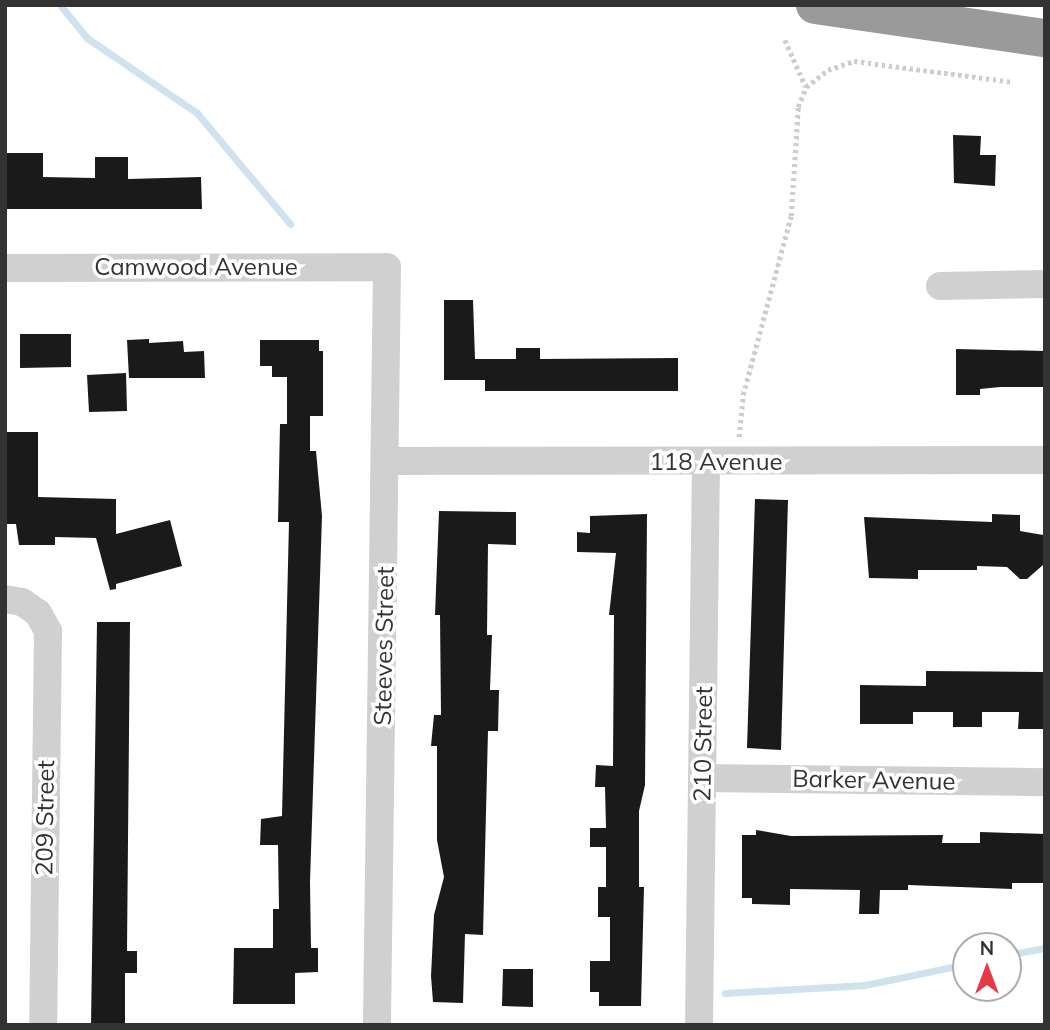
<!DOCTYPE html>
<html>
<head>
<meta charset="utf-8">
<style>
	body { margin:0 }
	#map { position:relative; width:1050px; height:1030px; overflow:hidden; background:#fff; font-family:Mulish,sans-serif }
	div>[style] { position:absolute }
	.stream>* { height:7px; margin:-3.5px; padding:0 3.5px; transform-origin:3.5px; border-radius:3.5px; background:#cfe2ee }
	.building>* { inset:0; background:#1a1a1a }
	.path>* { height:4.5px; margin-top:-2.25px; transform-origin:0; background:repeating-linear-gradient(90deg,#cdcdcd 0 3.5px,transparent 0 7px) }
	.minor>* { height:28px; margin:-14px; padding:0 14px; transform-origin:14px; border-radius:14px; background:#d0d0d0 }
	.highway>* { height:38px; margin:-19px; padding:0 19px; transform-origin:19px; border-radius:19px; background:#9a9a9a }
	span { translate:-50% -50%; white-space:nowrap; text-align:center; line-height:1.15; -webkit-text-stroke:7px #fff; paint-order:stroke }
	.street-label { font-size:24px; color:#333 }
	.frame { position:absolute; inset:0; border:7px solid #333; pointer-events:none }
	.north { position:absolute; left:952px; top:932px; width:70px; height:70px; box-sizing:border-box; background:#fff; border:2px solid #adadad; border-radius:50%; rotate:0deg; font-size:19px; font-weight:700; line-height:28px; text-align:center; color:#333 }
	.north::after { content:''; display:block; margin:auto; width:24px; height:32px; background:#e63946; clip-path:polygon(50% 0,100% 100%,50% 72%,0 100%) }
</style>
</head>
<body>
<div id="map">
	<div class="stream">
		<i style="left:60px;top:5px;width:43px;rotate:50.7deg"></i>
		<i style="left:87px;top:38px;width:133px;rotate:34.3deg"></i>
		<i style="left:197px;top:113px;width:145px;rotate:50deg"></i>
		<i style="left:1008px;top:955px;width:38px;rotate:-11deg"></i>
		<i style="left:725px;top:993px;width:140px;rotate:-3.3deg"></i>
		<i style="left:865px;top:985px;width:103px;rotate:-11.7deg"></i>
	</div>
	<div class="building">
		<i style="clip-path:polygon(953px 135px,981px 136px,980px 155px,996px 155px,995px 186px,954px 183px)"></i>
		<i style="clip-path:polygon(5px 153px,43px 153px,43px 177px,95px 178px,95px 157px,128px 157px,128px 179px,201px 177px,202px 209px,5px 209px)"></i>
		<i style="clip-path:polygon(444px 300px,473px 300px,475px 359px,516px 359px,516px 348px,540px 348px,540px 359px,678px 358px,678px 391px,485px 391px,485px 380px,444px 380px)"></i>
		<i style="clip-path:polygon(20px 334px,71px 334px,71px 367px,20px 368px)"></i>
		<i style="clip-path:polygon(149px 339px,149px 343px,183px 341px,184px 352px,204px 351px,205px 378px,129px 378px,127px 340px)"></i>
		<i style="clip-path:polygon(260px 340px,319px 340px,319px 351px,323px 351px,323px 416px,310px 416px,310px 451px,316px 451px,322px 516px,310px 882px,311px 948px,318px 948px,318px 972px,295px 973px,295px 1004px,233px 1004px,234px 948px,273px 948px,273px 909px,279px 909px,278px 845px,260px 845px,261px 819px,282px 816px,289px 522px,278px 522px,280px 424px,287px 424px,287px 377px,272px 377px,272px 366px,260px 366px)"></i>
		<i style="clip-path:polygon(956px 349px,1045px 351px,1045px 387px,1000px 387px,980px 389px,980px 395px,956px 395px)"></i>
		<i style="clip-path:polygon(126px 373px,127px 411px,89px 412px,87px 375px)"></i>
		<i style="clip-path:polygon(5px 432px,38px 432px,38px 497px,116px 499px,116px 534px,170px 520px,182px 566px,116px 584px,116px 589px,110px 590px,96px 538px,55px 537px,55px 545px,19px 545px,16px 524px,5px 524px)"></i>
		<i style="clip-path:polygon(755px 499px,788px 500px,781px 750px,747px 748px)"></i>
		<i style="clip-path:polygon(439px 511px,516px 512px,516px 545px,488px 544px,487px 635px,492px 635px,490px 690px,499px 690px,498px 731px,488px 731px,483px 935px,465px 934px,463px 1003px,433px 1002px,431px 976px,434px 915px,444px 877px,437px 840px,437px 746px,431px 746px,434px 715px,441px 715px,440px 615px,435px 615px)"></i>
		<i style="clip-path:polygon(647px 514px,645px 785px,639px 811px,639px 887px,644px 887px,641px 1006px,599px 1006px,599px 992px,590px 992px,590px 961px,610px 961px,610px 917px,598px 917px,598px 887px,606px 887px,606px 847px,590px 847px,590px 828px,606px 828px,605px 787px,595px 787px,596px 765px,613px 766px,614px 615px,609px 615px,616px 553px,577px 552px,577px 532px,590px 533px,590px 516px)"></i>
		<i style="clip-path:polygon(992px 514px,1020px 515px,1020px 531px,1043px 535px,1043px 565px,1027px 579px,1020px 579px,1007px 567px,977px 566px,977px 570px,918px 570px,918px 579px,869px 578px,864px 517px,992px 522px)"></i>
		<i style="clip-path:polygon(97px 622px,130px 622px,127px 951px,137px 951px,137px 973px,125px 973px,125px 1025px,91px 1025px)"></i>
		<i style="clip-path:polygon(926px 671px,1045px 672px,1045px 729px,1018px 729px,1019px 712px,982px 712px,982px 727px,953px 727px,953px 712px,913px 712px,913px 724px,860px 724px,860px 685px,926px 686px)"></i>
		<i style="clip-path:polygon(756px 830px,791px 836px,943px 835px,942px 843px,980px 843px,980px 832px,1045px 834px,1045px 883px,1012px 883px,1012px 889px,908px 885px,908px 890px,880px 890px,879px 914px,859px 914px,860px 890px,790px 889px,790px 905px,752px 904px,752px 898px,742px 898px,742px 835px,756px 835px)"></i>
		<i style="clip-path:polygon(503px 969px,533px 969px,533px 1007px,502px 1006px)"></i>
	</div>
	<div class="path">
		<i style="left:785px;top:40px;width:51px;rotate:65.9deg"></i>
		<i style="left:739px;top:437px;width:42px;rotate:-84.6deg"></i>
		<i style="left:743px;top:395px;width:185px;rotate:-75deg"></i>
		<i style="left:791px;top:216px;width:109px;rotate:-86.3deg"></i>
		<i style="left:798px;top:107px;width:22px;rotate:-68deg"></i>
		<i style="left:806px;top:87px;width:28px;rotate:-38deg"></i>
		<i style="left:828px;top:70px;width:28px;rotate:-19deg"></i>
		<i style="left:854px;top:61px;width:160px;rotate:7.5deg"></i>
	</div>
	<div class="minor">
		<i style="left:5px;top:268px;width:382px;rotate:-0.1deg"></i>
		<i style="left:387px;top:267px;width:758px;rotate:90.76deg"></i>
		<i style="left:940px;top:286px;width:105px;rotate:-1.1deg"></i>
		<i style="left:388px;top:461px;width:657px;rotate:-0.09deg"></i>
		<i style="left:5px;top:599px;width:17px;rotate:10deg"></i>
		<i style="left:22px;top:602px;width:19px;rotate:35deg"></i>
		<i style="left:38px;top:613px;width:21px;rotate:61deg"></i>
		<i style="left:48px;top:631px;width:394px;rotate:90.7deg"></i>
		<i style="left:702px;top:778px;width:343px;rotate:0.7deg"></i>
		<i style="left:699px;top:1025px;width:563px;rotate:-89.29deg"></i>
	</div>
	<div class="highway">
		<i style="left:815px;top:5px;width:232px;rotate:8.2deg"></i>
	</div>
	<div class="street-label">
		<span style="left:196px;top:267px">Camwood Avenue</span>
		<span style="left:716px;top:462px">118 Avenue</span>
		<span style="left:384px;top:646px;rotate:-89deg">Steeves Street</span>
		<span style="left:703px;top:744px;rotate:-89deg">210 Street</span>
		<span style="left:874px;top:780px;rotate:1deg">Barker Avenue</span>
		<span style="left:45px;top:818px;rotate:-89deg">209 Street</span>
	</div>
	<div class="frame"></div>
	<div class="north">N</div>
</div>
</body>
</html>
